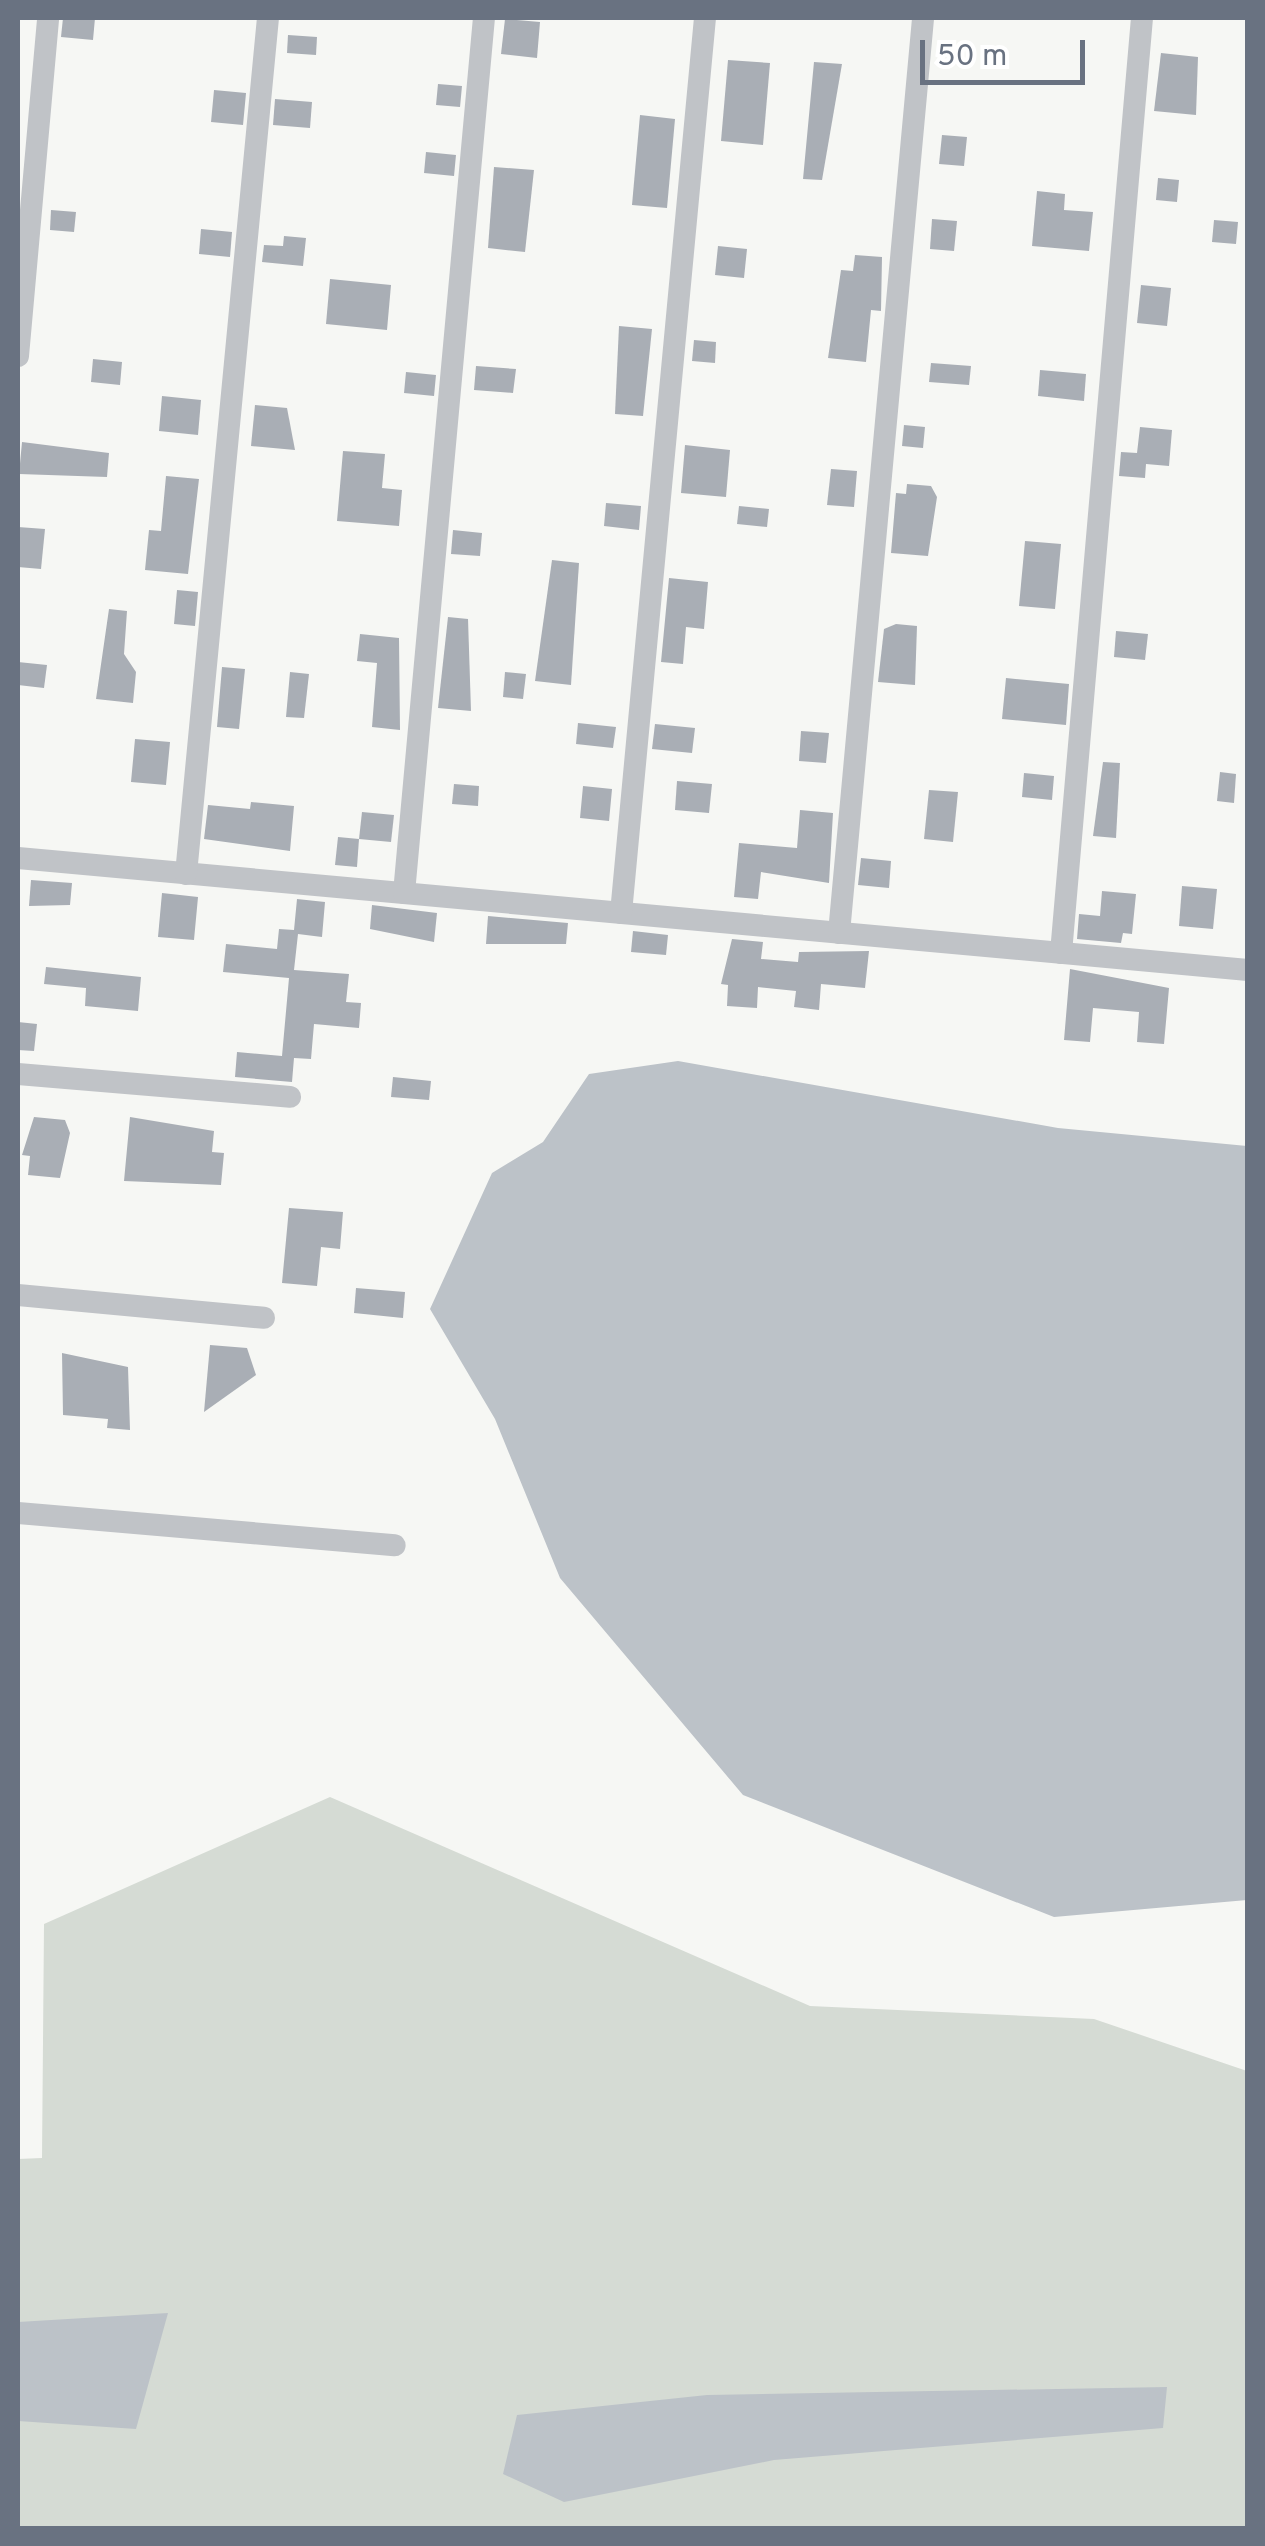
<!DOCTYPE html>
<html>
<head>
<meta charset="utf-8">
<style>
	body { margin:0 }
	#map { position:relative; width:1265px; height:2546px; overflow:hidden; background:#f6f7f4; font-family:Overpass,sans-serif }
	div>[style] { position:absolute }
	.green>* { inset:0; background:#d5dbd4 }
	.water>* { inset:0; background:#bcc2c8 }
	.building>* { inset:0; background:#a9aeb5 }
	.minor>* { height:22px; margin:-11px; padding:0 11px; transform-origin:11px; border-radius:11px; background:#c0c3c7 }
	span { translate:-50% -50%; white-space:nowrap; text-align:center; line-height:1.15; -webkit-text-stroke:10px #fff; paint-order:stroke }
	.frame { position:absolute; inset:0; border:20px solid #697281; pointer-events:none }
	.scale { position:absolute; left:920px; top:40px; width:165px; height:45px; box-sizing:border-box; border:5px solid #697281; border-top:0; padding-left:12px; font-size:30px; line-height:35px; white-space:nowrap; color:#697281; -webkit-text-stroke:8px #fff; paint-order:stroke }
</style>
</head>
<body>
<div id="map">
	<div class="green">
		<i style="clip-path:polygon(330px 1797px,810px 2006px,1094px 2019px,1247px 2071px,1247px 2528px,18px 2528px,18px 2159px,42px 2158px,44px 1924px)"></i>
	</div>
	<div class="water">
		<i style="clip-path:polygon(678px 1061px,1058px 1128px,1247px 1146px,1247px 1900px,1054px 1917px,743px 1795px,560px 1578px,495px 1419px,430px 1309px,492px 1173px,543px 1142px,589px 1074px)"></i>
		<i style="clip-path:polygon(168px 2313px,136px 2429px,18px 2421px,18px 2322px)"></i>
		<i style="clip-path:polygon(1167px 2387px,1163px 2428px,774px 2460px,564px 2502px,503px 2474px,517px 2415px,707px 2395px)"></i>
	</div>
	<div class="building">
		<i style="clip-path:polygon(63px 18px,95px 18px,93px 40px,61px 37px)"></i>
		<i style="clip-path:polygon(505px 19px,540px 22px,537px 58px,501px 54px)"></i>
		<i style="clip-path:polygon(288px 35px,317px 37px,316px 55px,287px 53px)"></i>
		<i style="clip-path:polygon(1161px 53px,1198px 57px,1196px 115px,1154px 111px)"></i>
		<i style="clip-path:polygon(728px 60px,770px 63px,763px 145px,721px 141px)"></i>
		<i style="clip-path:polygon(814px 62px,842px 64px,822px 180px,803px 179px)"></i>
		<i style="clip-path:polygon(438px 84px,462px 86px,460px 107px,436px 105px)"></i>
		<i style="clip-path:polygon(214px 90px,246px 93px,243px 125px,211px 122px)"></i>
		<i style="clip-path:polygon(275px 99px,312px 102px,310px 128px,273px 125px)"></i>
		<i style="clip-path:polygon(640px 115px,675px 119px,667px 208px,632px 205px)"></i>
		<i style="clip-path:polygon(942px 135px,967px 137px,964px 166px,939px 164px)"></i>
		<i style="clip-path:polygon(426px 152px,456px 155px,454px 176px,424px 173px)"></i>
		<i style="clip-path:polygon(494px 167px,534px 170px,525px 252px,488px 248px)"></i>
		<i style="clip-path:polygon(1158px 178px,1179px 180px,1177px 202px,1156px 200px)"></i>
		<i style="clip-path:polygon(1037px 191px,1065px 194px,1064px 210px,1093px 212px,1089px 251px,1032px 246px)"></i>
		<i style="clip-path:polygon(51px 210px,76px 212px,74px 232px,50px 230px)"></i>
		<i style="clip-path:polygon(932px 219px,957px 221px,954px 251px,930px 249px)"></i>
		<i style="clip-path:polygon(1214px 220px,1238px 222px,1236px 244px,1212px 242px)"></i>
		<i style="clip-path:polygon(201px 229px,232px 232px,230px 257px,199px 254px)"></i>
		<i style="clip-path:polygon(284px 236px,306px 238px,303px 266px,262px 262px,264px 245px,283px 246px)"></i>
		<i style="clip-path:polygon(718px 246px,747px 249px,744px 278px,715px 275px)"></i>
		<i style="clip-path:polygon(855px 255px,882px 257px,881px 311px,871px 310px,866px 362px,828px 358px,841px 270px,853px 271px)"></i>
		<i style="clip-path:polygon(330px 279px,391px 285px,387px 330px,326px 324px)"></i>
		<i style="clip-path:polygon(1141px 285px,1171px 288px,1167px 326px,1137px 323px)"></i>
		<i style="clip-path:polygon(619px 326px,652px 329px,643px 416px,615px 414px)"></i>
		<i style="clip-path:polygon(694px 340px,716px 342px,715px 363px,692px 361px)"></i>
		<i style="clip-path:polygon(93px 359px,122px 362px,120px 385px,91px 382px)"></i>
		<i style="clip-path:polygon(931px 363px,971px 366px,969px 385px,929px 382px)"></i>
		<i style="clip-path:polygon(476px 366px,516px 369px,513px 393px,474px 390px)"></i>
		<i style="clip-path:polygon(1040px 370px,1086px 374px,1084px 401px,1038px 396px)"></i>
		<i style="clip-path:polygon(406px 372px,436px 375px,434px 396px,404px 393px)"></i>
		<i style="clip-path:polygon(162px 396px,201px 400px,198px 435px,159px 431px)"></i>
		<i style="clip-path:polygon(255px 405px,287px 408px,295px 450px,251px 446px)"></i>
		<i style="clip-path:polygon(904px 425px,925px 427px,923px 448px,902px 446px)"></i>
		<i style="clip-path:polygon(1140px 427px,1172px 430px,1169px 466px,1146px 464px,1145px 478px,1119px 476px,1121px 452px,1137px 453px)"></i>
		<i style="clip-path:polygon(22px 442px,109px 453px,107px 477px,19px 474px)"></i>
		<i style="clip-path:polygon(685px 445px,730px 450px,726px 497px,681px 493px)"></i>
		<i style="clip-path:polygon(343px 451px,385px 454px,382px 488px,402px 490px,399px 526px,337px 521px)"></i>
		<i style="clip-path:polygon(831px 469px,857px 471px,854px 507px,827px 505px)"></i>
		<i style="clip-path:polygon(166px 476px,199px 479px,188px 574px,145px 570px,149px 530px,161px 531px)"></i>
		<i style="clip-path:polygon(907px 484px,931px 486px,937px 497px,928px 556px,891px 553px,896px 493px,906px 494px)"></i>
		<i style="clip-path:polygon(606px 503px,641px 506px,639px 530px,604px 526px)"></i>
		<i style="clip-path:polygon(739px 506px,769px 509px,767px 527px,737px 524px)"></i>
		<i style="clip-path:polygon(18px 527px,45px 529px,41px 569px,18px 567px)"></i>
		<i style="clip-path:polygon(453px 530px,482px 533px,480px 556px,451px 554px)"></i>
		<i style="clip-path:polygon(1025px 541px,1061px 544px,1055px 609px,1019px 606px)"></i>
		<i style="clip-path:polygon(552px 560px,579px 563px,571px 685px,535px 681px)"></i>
		<i style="clip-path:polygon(669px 578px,708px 582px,704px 629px,686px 627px,683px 664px,661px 662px)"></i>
		<i style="clip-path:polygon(177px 590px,198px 592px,195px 626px,174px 624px)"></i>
		<i style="clip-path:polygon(109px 609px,127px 611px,124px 654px,136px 672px,133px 703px,96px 699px)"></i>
		<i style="clip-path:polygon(448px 617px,468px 619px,471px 711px,438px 708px)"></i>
		<i style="clip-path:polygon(896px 624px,917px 626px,915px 685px,878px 682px,884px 629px)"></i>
		<i style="clip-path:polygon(1116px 631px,1148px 634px,1145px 660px,1114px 657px)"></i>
		<i style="clip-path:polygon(360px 634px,399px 638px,400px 730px,372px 727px,377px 663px,357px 661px)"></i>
		<i style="clip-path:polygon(18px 662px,47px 665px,44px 688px,18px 685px)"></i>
		<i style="clip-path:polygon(222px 667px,245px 669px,239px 729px,217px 727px)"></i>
		<i style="clip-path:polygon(290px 672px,309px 674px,304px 718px,286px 717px)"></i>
		<i style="clip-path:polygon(505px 672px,526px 674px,523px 699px,503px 697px)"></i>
		<i style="clip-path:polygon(1006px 678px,1069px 684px,1066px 725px,1002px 719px)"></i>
		<i style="clip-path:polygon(578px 723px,616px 727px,613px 748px,576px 744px)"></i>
		<i style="clip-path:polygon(655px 724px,695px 728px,692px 753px,652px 749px)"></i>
		<i style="clip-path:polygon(801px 731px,829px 733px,826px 763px,799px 761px)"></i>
		<i style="clip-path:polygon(135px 739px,170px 742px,166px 785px,131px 782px)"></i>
		<i style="clip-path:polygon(1103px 762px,1120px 763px,1116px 838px,1093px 836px)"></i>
		<i style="clip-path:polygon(1220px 772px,1236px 774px,1234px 803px,1217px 801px)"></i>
		<i style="clip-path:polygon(1024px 773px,1054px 776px,1052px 800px,1022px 797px)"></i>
		<i style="clip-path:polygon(677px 781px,712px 784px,709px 813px,675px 810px)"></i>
		<i style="clip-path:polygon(454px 784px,479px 786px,478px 806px,452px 804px)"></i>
		<i style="clip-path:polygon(583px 786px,612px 789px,609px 821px,580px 818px)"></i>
		<i style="clip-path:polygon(929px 790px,958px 792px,953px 842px,924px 839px)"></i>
		<i style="clip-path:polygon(251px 802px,294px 806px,290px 851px,204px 839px,208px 805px,250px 809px)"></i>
		<i style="clip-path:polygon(800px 810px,833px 813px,829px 883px,761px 872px,758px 899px,734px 897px,739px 843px,797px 848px)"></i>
		<i style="clip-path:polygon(362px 812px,394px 815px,391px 842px,359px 839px)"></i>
		<i style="clip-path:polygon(338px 837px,359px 839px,357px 867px,335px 865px)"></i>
		<i style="clip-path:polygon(861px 858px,891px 861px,889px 888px,858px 885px)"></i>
		<i style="clip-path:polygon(31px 880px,72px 883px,70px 905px,29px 906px)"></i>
		<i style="clip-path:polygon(1182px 886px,1217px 889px,1213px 929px,1179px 926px)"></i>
		<i style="clip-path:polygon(1102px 891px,1136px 894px,1132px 934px,1123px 933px,1121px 943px,1077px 939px,1079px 914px,1100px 916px)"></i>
		<i style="clip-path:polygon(162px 893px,198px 897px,194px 940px,158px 937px)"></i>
		<i style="clip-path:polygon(297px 899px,325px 902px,322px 937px,298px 934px,294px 970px,349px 974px,346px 1002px,361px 1003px,359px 1028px,314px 1024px,311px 1059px,294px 1058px,292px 1082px,235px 1077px,237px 1052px,282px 1056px,289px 978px,223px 972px,226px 944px,277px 949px,279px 929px,294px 930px)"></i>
		<i style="clip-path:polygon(372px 905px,437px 913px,434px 942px,370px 929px)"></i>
		<i style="clip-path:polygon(488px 916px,568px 923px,566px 944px,486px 944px)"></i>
		<i style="clip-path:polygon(633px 931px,668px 935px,666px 955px,631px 952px)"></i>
		<i style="clip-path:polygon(732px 939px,763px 942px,761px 959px,798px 962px,799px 952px,869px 951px,865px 988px,821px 984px,819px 1010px,794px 1007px,796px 991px,758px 987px,757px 1008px,727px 1006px,728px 985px,721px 984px)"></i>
		<i style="clip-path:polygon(46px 967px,141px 977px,138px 1011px,85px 1006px,86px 988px,44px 984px)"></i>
		<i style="clip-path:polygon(1070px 969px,1169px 988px,1164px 1044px,1137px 1042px,1139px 1012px,1093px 1008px,1090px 1042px,1064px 1040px)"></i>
		<i style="clip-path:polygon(18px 1022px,37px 1024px,34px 1051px,18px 1050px)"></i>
		<i style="clip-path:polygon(393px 1077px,431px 1081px,429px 1100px,391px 1097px)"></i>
		<i style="clip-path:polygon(34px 1117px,65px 1120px,70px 1133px,60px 1178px,28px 1175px,30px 1156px,22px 1155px)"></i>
		<i style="clip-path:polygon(130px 1117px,214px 1131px,212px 1152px,224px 1153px,221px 1185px,124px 1181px)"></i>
		<i style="clip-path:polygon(289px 1208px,343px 1212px,340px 1249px,321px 1247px,317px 1286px,282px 1283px)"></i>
		<i style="clip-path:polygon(356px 1288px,405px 1292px,403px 1318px,354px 1313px)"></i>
		<i style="clip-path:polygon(210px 1345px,247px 1348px,256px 1375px,204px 1412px)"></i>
		<i style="clip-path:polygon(62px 1353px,128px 1367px,130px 1430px,107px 1428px,108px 1419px,63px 1415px)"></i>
	</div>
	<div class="minor">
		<i style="left:18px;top:356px;width:339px;rotate:-84.9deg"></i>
		<i style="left:18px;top:858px;width:1235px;rotate:5.2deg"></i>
		<i style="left:186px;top:874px;width:860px;rotate:-84.53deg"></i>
		<i style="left:404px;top:893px;width:879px;rotate:-84.78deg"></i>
		<i style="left:621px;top:913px;width:899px;rotate:-84.64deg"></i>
		<i style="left:839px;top:933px;width:919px;rotate:-84.75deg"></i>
		<i style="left:1061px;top:953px;width:939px;rotate:-85.05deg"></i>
		<i style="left:18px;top:1074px;width:273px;rotate:4.8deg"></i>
		<i style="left:18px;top:1295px;width:247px;rotate:5.3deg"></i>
		<i style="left:18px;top:1513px;width:378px;rotate:4.9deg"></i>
	</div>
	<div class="frame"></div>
	<div class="scale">50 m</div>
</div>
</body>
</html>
